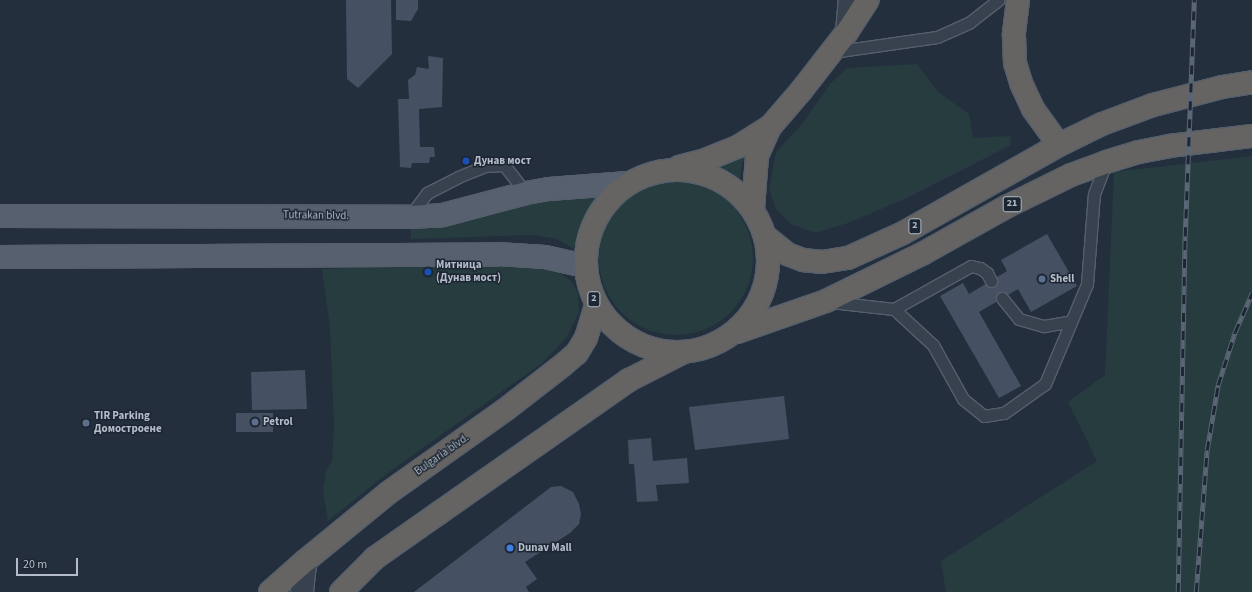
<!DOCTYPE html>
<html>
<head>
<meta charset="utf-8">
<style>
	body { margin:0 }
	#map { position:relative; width:1252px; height:592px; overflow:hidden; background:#242f3e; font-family:"Source Sans 3",sans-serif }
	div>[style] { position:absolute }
	.green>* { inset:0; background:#263c3f }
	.round { border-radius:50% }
	.building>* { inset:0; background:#455162 }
	.roads { filter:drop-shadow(1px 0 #565f6c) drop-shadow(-1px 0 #565f6c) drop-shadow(0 1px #565f6c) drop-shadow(0 -1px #565f6c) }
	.service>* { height:11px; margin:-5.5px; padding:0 5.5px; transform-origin:5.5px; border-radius:5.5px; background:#38414e }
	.minor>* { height:22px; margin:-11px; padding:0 11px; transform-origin:11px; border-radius:11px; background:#38414e }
	.primary>* { height:22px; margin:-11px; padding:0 11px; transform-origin:11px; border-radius:11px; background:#56606e }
	.trunk>* { height:22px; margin:-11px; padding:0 11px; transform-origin:11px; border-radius:11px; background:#656462 }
	.trunk>.ring { margin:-11px; padding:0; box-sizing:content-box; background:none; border:22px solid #656462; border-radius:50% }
	.rail>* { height:4.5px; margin-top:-2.25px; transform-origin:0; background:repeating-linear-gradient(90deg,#1d2633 0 9px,#5a6575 0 18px); box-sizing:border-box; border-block:1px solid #5a6575 }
	.dots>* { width:11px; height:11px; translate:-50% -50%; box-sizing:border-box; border:2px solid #1d2633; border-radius:50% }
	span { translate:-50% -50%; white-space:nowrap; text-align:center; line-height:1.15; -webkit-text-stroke:3px #1d2633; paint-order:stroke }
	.shield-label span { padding:1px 3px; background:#1d2633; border:1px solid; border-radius:3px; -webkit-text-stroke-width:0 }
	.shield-label { font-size:10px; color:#b4bcc9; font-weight:700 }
	.poi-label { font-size:11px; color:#b4bcc9; font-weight:700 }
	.left { translate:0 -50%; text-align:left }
	.street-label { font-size:11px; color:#b4bcc9 }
	.scale { position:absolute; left:16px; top:558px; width:62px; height:18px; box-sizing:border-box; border:2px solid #b4bcc9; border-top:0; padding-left:5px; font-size:12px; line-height:14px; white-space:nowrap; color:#b4bcc9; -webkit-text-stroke:3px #1d2633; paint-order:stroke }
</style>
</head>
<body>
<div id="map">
	<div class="green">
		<i style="clip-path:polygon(917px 64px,938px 92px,969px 114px,973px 138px,1010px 136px,1011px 145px,907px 198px,848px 223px,815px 233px,791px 224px,776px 209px,769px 189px,776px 152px,802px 124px,831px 83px,847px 68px)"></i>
		<i style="clip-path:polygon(750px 147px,742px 163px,740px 179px,730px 171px,711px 165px)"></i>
		<i style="clip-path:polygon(1252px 156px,1252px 592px,946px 592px,941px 561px,1097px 461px,1068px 402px,1105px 375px,1114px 172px)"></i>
		<i class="round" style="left:599px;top:181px;width:154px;height:154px"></i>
		<i style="clip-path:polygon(594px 197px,596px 202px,584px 220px,575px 246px,572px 248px,557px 239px,534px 235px,411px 239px,411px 228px,449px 225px,500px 206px)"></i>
		<i style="clip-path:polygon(481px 264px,531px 265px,558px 271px,572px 282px,578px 293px,579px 313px,566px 338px,542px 363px,385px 475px,328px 521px,323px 491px,326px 472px,332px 461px,334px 426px,330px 328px,322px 269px)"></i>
	</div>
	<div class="building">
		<i style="clip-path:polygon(346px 0,391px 0,392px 54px,358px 88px,347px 79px)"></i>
		<i style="clip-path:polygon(396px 0,418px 0,418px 9px,411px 21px,396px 20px)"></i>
		<i style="clip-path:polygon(428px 56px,443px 58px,442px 107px,419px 109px,420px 147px,434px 147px,435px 157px,430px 157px,429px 163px,412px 163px,411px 168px,400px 167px,398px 99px,409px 99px,408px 80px,415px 75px,417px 67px,429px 69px)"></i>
		<i style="clip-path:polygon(1047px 234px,1077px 286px,1031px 312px,1018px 289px,979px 312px,1021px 386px,999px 398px,940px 296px,963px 283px,969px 294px,1007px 271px,1001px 260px)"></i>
		<i style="clip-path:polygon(305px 370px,307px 409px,252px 410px,251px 372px)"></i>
		<i style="clip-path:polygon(784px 396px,789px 439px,695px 450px,689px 407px)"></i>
		<i style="clip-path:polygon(236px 413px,273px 413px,273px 432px,236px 432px)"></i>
		<i style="clip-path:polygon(651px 438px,653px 461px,687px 458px,689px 483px,656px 485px,658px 501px,637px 502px,634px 464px,629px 464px,628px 440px)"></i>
		<i style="clip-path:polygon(561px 486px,573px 492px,579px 504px,581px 514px,579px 524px,570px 533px,525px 562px,537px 579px,526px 587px,529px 592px,414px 592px,551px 487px)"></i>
	</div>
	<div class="roads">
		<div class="service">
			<i style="left:832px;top:52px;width:106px;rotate:-8.1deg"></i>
			<i style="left:937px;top:37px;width:36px;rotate:-24deg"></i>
			<i style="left:970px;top:22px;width:36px;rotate:-38deg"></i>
			<i style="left:409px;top:217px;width:30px;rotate:-53deg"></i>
			<i style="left:427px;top:193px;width:35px;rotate:-27deg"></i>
			<i style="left:458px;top:177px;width:29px;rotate:-22deg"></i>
			<i style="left:485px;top:166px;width:19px;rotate:-3deg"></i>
			<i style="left:504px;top:165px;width:36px;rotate:52deg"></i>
			<i style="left:1002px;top:298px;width:27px;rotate:51deg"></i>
			<i style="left:1019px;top:319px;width:26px;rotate:16deg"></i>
			<i style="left:1044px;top:326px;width:27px;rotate:-10deg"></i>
			<i style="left:831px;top:302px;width:63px;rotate:6.3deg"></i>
			<i style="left:894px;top:309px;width:53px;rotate:42.7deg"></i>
			<i style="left:933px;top:345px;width:62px;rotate:60.9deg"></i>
			<i style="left:963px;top:399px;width:27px;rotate:39deg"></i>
			<i style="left:984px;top:416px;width:20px;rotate:-9deg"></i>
			<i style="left:1004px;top:413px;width:50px;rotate:-35.3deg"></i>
			<i style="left:1045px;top:384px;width:108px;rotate:-67.2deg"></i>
			<i style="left:1087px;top:284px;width:90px;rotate:-85.6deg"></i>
			<i style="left:1094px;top:194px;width:34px;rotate:-69deg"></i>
			<i style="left:894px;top:309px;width:88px;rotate:-29.2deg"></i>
			<i style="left:971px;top:266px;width:9px;rotate:13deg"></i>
			<i style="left:980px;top:268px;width:9px;rotate:36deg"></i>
			<i style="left:987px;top:273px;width:9px;rotate:63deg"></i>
		</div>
		<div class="minor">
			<i style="left:847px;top:32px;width:32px;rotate:-85deg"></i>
			<i style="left:302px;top:592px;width:31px;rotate:-84deg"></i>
		</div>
		<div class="primary">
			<i style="left:0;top:216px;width:409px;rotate:0.1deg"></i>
			<i style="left:409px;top:217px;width:34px;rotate:-3deg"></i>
			<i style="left:443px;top:215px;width:86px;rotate:-14.8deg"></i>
			<i style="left:526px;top:193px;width:23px;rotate:-10deg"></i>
			<i style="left:549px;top:189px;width:79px;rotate:-4.3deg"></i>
			<i style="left:0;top:257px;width:497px;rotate:-0.3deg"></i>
			<i style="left:497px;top:254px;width:48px;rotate:3.6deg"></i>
			<i style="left:545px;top:257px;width:41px;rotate:12.7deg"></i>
		</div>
		<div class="trunk">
			<i style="left:1018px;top:0;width:35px;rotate:97deg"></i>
			<i style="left:1014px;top:35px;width:28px;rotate:88deg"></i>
			<i style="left:1015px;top:63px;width:21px;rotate:73deg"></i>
			<i style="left:1021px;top:83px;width:29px;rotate:65deg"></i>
			<i style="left:1033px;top:109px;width:44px;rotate:54.2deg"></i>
			<i style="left:679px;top:167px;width:27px;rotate:-15deg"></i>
			<i style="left:705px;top:160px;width:37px;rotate:-22deg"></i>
			<i style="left:739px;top:146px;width:36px;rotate:-32deg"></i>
			<i class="ring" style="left:586px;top:170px;width:160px;height:160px"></i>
			<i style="left:753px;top:209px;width:53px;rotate:-85.7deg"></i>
			<i style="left:757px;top:156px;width:32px;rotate:-66deg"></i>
			<i style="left:770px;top:127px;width:48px;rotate:-49.3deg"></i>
			<i style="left:801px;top:91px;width:75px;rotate:-52.1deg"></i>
			<i style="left:847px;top:32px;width:38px;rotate:-57deg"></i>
			<i style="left:765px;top:236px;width:28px;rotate:39deg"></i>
			<i style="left:787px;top:254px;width:17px;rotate:21deg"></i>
			<i style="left:803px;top:260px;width:19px;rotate:6deg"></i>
			<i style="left:822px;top:262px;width:26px;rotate:-9deg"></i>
			<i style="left:848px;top:258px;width:60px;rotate:-24.4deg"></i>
			<i style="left:903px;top:233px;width:179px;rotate:-29.4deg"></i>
			<i style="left:1059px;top:145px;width:48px;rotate:-26deg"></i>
			<i style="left:1102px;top:124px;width:54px;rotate:-20.4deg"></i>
			<i style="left:1153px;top:105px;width:71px;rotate:-14.6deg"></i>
			<i style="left:1222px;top:87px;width:30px;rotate:-9deg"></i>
			<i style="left:737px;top:332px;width:94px;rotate:-19.2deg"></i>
			<i style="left:826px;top:301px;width:107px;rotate:-26.1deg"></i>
			<i style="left:922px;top:254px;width:98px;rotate:-29.2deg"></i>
			<i style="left:1008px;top:206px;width:70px;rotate:-26.2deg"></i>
			<i style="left:1071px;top:175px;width:37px;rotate:-20deg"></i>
			<i style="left:1106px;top:162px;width:34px;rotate:-17deg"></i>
			<i style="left:1139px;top:152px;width:31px;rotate:-11deg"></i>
			<i style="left:1169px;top:146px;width:84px;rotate:-6.9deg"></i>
			<i style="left:270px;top:592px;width:47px;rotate:-41.5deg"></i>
			<i style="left:305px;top:561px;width:107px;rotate:-39.3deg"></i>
			<i style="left:388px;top:493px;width:143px;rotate:-35.4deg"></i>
			<i style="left:505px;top:410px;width:73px;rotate:-37.8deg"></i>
			<i style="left:563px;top:365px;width:18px;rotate:-41deg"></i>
			<i style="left:577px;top:353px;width:17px;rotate:-59deg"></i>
			<i style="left:586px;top:338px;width:34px;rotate:-73deg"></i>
			<i style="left:341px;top:592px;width:48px;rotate:-45deg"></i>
			<i style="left:375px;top:558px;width:78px;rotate:-35.1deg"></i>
			<i style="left:439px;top:513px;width:232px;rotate:-35deg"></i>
			<i style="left:629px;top:380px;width:59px;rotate:-27deg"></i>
		</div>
	</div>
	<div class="rail">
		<i style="left:1178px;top:592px;width:356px;rotate:-88.9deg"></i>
		<i style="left:1185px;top:236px;width:236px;rotate:-87.8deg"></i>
		<i style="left:1196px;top:592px;width:142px;rotate:-85.6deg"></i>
		<i style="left:1207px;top:450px;width:66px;rotate:-80.4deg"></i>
		<i style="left:1218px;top:385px;width:56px;rotate:-72.2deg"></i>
		<i style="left:1235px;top:332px;width:43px;rotate:-66.4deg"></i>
	</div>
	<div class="dots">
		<i style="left:466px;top:161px;background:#1a4fb4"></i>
		<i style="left:428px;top:272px;background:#1a4fb4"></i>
		<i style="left:1042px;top:279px;background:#5c6f8a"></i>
		<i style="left:255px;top:422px;background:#5c6f8a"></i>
		<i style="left:86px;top:423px;background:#5c6f8a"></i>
		<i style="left:510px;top:548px;background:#3f7fe0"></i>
	</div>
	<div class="shield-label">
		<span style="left:1012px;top:204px">21</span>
		<span style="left:915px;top:226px">2</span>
		<span style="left:594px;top:299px">2</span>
	</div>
	<div class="poi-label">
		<span class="left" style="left:474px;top:161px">Дунав мост</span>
		<span class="left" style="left:436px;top:272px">Митница<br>(Дунав мост)</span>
		<span class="left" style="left:1050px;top:279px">Shell</span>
		<span class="left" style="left:94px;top:423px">TIR Parking<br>Домостроене</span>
		<span class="left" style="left:263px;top:422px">Petrol</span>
		<span class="left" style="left:518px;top:548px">Dunav Mall</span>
	</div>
	<div class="street-label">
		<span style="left:316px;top:216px;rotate:1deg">Tutrakan blvd.</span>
		<span style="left:442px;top:455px;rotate:-35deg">Bulgaria blvd.</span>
	</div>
	<div class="scale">20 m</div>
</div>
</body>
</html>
